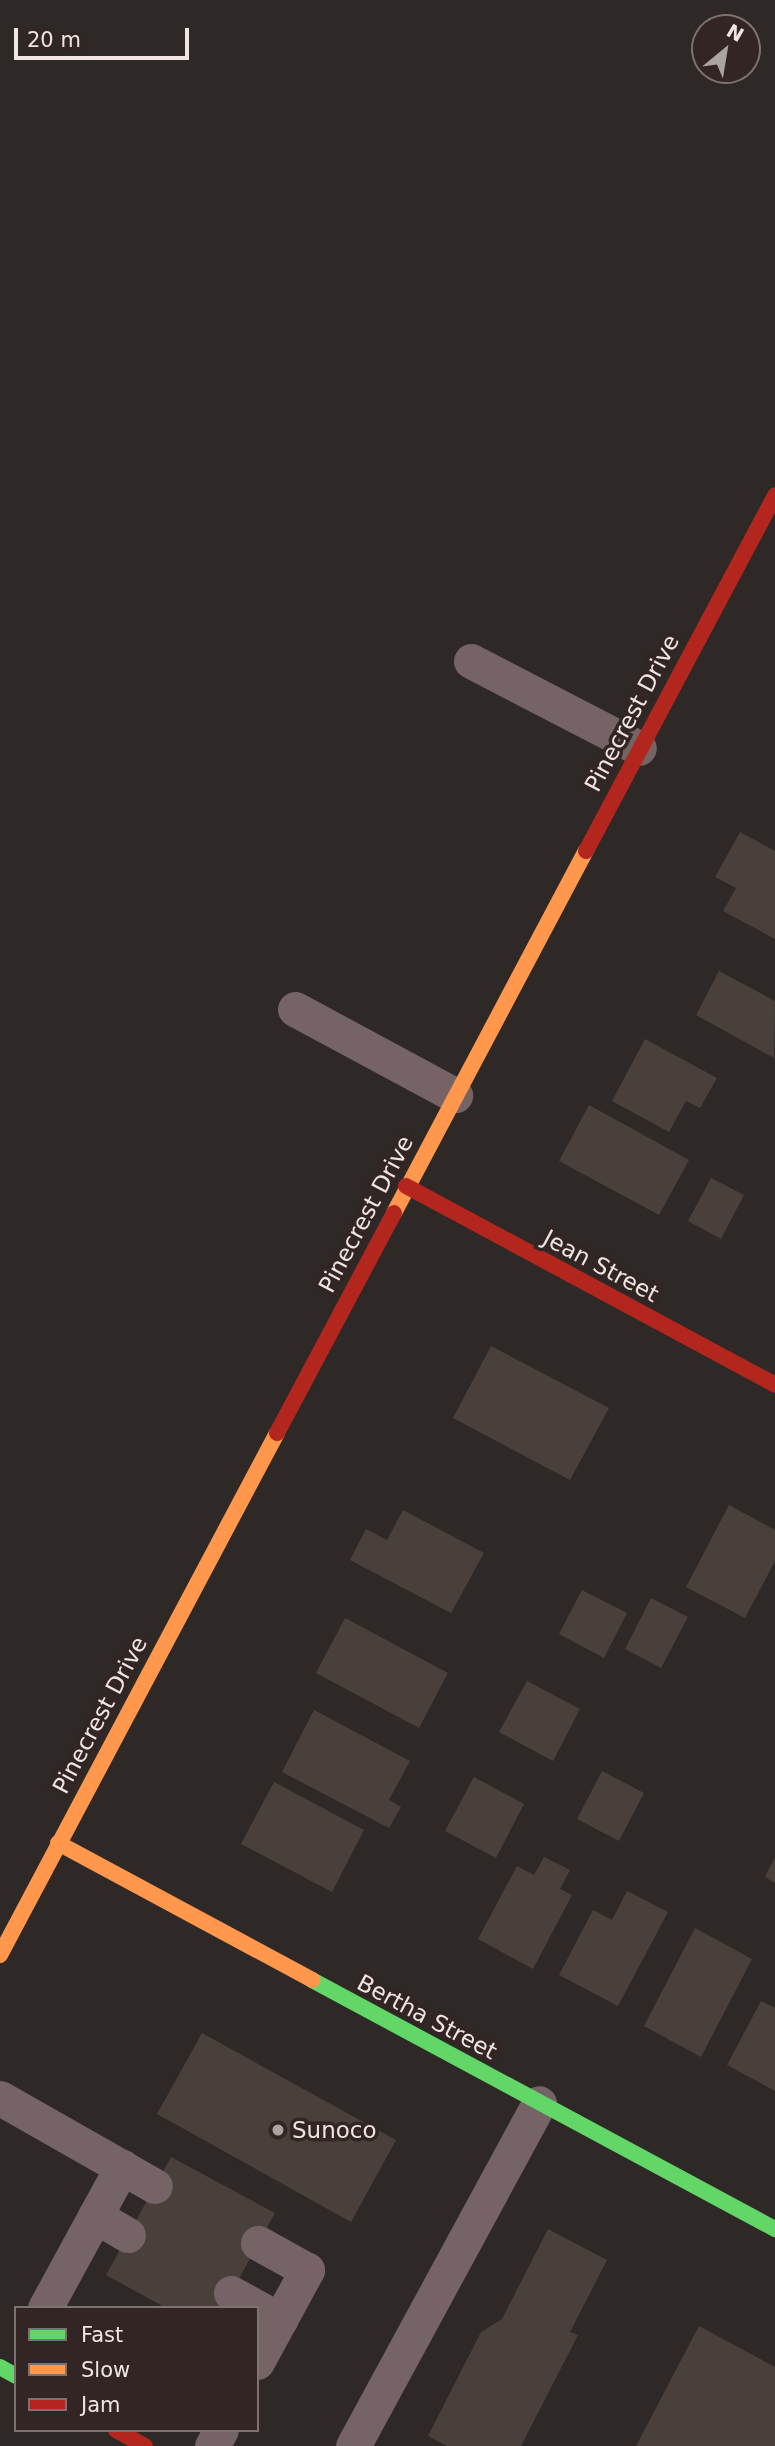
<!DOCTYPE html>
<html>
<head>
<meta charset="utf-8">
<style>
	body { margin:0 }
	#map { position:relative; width:775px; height:2446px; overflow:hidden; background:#2e2826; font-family:"DejaVu Sans",sans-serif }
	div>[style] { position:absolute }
	.building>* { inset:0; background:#4a403b }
	.lane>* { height:35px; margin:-17.5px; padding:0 17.5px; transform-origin:17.5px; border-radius:17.5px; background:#756366 }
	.fast>* { height:16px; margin:-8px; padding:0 8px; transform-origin:8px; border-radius:8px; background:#63d668 }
	.slow>* { height:16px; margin:-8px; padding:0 8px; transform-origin:8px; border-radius:8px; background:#ff974d }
	.jam>* { height:16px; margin:-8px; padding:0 8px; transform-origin:8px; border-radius:8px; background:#b3261e }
	.dots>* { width:19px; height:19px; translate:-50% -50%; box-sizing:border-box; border:4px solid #322523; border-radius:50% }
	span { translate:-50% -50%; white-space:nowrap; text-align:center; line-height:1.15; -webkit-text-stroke:7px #322523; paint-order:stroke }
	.street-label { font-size:23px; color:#efe6e4 }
	.poi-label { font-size:23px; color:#efe6e4 }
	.left { translate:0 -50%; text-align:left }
	.legend { position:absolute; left:14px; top:2306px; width:245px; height:126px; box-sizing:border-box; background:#322523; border:2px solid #7e7270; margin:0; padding:9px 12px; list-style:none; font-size:21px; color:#efe6e4 }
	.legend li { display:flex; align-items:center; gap:14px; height:35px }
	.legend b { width:35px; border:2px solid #7e7270 }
	.north { position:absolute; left:691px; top:14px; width:70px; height:70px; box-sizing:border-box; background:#322523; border:2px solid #7e7270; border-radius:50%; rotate:30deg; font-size:19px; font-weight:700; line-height:28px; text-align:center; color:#efe6e4 }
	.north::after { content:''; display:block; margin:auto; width:24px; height:32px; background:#aba4a2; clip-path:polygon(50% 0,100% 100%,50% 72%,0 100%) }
	.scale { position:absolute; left:14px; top:28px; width:175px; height:32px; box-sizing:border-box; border:4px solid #efe6e4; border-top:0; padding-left:9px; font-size:21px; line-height:24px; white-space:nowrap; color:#efe6e4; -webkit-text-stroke:5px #322523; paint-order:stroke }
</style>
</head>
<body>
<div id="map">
	<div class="building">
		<i style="clip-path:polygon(740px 832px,775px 851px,775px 939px,723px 911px,736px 888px,715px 877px)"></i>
		<i style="clip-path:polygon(719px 971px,775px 1001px,774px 1058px,696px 1015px)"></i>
		<i style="clip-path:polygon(645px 1039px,717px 1078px,700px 1108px,686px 1101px,669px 1132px,612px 1101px)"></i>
		<i style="clip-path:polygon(589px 1105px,689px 1160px,659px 1215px,559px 1161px)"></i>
		<i style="clip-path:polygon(711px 1178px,744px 1195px,721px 1239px,688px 1221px)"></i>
		<i style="clip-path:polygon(491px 1346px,609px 1408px,570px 1480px,453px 1418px)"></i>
		<i style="clip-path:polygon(729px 1505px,775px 1530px,775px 1561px,745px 1618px,686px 1587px)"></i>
		<i style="clip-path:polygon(403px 1510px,484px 1553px,451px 1613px,350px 1560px,366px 1529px,387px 1540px)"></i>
		<i style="clip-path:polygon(582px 1590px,627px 1613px,604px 1658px,559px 1634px)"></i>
		<i style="clip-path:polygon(651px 1598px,688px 1617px,661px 1668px,625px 1649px)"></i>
		<i style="clip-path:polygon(345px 1618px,448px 1673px,419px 1728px,316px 1673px)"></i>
		<i style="clip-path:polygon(527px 1681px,580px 1709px,553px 1761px,499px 1732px)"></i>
		<i style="clip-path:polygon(314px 1710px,410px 1761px,389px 1800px,401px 1807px,389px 1828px,282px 1772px)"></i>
		<i style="clip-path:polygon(602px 1771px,644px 1793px,619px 1841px,577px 1819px)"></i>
		<i style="clip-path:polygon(474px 1777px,524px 1804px,496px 1858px,445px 1831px)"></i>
		<i style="clip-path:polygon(274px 1782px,364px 1830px,332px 1892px,241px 1844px)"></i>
		<i style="clip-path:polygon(544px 1857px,570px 1870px,560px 1889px,572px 1895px,533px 1969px,478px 1939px,517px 1866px,534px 1875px)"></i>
		<i style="clip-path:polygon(775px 1857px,775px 1883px,765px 1877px)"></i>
		<i style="clip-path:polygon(627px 1891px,668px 1912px,618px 2006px,559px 1975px,593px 1910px,612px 1920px)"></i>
		<i style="clip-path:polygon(695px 1928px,752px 1959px,701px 2057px,644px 2026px)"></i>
		<i style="clip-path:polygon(761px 2001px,775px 2008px,775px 2091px,727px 2065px)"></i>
		<i style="clip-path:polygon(202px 2033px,396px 2140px,351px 2222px,157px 2114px)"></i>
		<i style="clip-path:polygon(171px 2157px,275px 2213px,223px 2308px,166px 2308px,106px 2275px)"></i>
		<i style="clip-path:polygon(548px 2229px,607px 2260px,570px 2332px,578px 2335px,521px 2446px,447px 2446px,428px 2436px,481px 2332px,502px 2319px)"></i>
		<i style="clip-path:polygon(699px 2326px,775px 2367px,775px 2446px,636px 2446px)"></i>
	</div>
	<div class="lane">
		<i style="left:471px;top:661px;width:189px;rotate:27.4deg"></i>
		<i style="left:295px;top:1009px;width:182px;rotate:28.3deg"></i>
		<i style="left:0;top:2098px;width:178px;rotate:29.6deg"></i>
		<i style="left:95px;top:2216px;width:38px;rotate:30deg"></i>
		<i style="left:231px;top:2293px;width:56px;rotate:28.9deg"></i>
		<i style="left:45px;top:2308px;width:161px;rotate:-61.4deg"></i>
		<i style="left:257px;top:2362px;width:105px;rotate:-61.5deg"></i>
		<i style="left:307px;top:2270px;width:56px;rotate:-151.1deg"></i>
		<i style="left:212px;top:2446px;width:18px;rotate:-61deg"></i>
		<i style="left:353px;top:2446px;width:390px;rotate:-61.5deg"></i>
	</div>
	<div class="fast">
		<i style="left:312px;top:1980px;width:526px;rotate:28.27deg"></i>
		<i style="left:0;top:2367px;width:18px;rotate:29deg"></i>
	</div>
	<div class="slow">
		<i style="left:394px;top:1213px;width:410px;rotate:-62.1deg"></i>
		<i style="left:58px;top:1843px;width:289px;rotate:28.3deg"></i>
		<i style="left:0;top:1955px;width:591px;rotate:-62.05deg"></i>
	</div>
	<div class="jam">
		<i style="left:586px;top:851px;width:403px;rotate:-62deg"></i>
		<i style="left:406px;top:1186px;width:419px;rotate:28.3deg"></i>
		<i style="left:277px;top:1433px;width:249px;rotate:-62deg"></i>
		<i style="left:116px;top:2430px;width:33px;rotate:29deg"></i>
	</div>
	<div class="dots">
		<i style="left:278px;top:2130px;background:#aba4a2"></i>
	</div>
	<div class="street-label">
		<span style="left:632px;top:713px;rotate:-62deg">Pinecrest Drive</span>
		<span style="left:366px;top:1214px;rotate:-62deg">Pinecrest Drive</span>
		<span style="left:601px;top:1266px;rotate:28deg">Jean Street</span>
		<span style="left:100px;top:1715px;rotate:-62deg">Pinecrest Drive</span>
		<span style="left:427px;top:2017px;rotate:28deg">Bertha Street</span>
	</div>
	<div class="poi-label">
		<span class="left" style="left:292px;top:2130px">Sunoco</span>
	</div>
	<ul class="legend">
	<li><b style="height:9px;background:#63d668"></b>Fast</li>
	<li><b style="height:9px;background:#ff974d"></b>Slow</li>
	<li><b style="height:9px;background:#b3261e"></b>Jam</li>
	</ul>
	<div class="north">N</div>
	<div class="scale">20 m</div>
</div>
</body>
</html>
